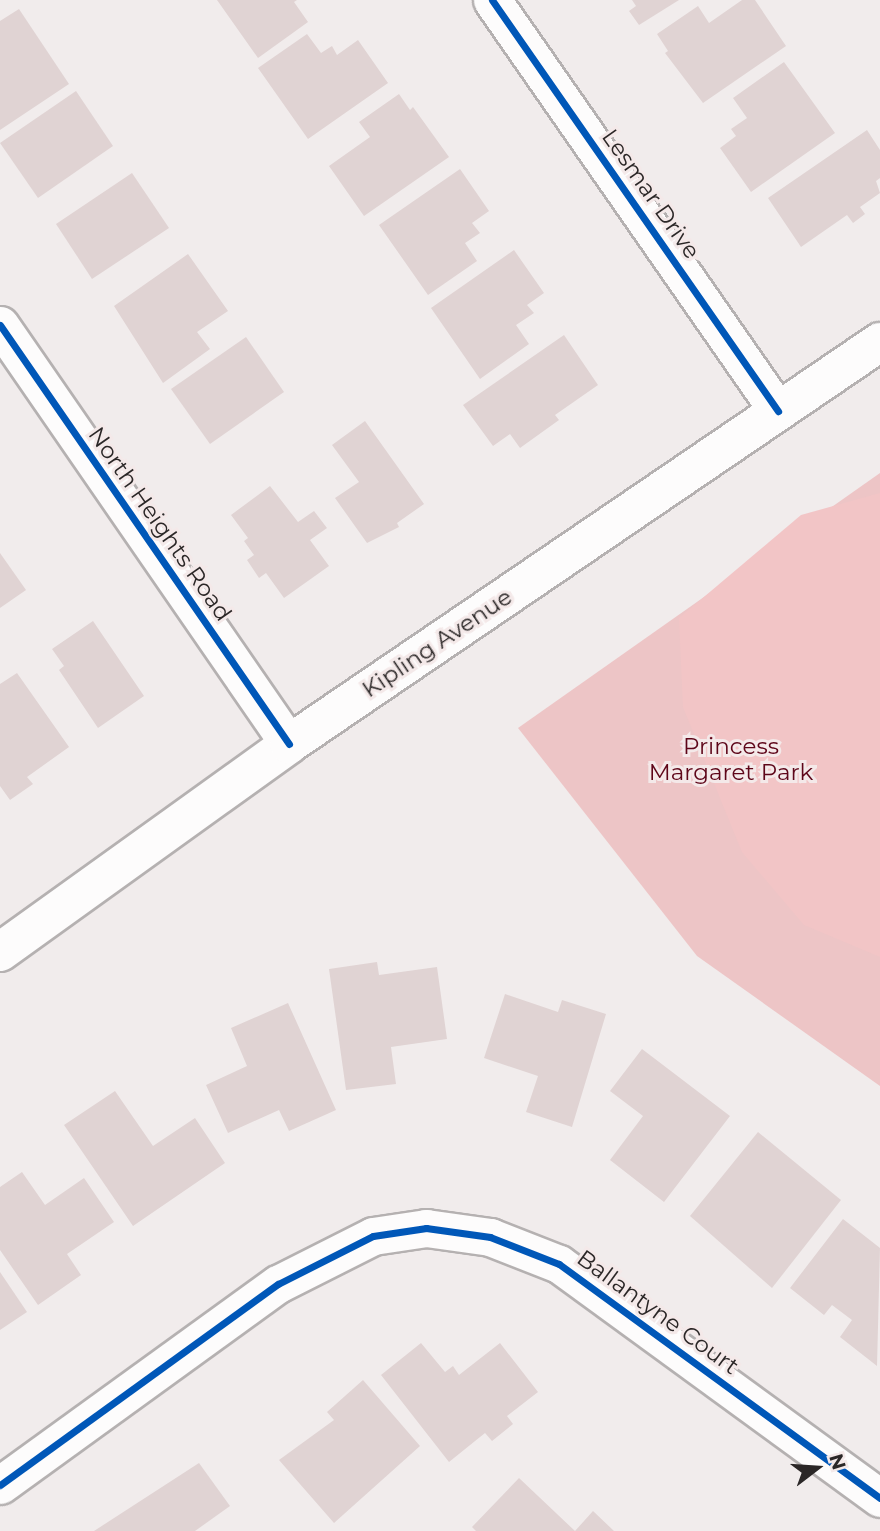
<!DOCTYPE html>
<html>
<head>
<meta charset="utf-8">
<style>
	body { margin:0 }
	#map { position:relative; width:880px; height:1531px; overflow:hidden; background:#f1ecec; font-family:Montserrat,sans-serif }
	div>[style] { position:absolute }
	.green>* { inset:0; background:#edc5c6 }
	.forest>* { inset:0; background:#f2c5c6 }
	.building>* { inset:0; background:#e0d3d3 }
	.roads { filter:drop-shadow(2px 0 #b5b1b1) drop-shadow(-2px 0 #b5b1b1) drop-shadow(0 2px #b5b1b1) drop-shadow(0 -2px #b5b1b1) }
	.minor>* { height:37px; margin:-18.5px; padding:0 18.5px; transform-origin:18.5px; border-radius:18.5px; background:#fdfcfc }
	.secondary>* { height:38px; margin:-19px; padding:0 19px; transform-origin:19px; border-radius:19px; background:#fdfcfc }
	.cycleway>* { height:7px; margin:-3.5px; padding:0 3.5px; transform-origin:3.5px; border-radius:3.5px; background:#0057b8 }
	span { translate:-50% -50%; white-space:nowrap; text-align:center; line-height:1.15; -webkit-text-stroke:6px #f4e9e9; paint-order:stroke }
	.street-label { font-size:23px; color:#2b2727 }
	.park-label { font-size:23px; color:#5e0619 }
	.north { position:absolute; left:782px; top:1433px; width:70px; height:70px; -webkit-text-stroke:5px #f4e9e9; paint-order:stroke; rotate:73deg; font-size:19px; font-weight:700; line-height:28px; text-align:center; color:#2b2727 }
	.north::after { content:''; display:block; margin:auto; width:24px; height:32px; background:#2b2727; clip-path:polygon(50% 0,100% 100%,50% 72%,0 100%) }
</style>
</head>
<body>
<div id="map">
	<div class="green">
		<i style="clip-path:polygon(880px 473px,880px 1086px,697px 956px,518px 728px)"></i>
	</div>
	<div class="forest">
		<i style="clip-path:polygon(880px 493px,880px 957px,804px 925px,742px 852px,683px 707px,679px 618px,801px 515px)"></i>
	</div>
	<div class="building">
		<i style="clip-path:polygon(217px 0,297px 0,294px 2px,308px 22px,258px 58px)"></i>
		<i style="clip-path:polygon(632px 0,679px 0,639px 25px,629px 11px,636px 6px)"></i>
		<i style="clip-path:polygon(742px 0,755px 0,786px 46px,703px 103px,665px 53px,668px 51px,657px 34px,698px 6px,709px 23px)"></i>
		<i style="clip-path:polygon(19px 9px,69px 84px,0 130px,0 21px)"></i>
		<i style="clip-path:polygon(307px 34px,321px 53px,332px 46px,337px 55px,358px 40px,388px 83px,308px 139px,258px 68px)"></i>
		<i style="clip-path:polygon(784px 62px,835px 133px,751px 192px,720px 148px,736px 136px,731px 129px,747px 118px,733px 98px)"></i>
		<i style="clip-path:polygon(76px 91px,113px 146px,38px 198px,0 143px)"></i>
		<i style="clip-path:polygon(399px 94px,410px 110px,413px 107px,449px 157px,364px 216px,329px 166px,370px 137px,359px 122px)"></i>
		<i style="clip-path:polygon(867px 130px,880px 150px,880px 178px,876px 181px,880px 193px,860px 207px,865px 214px,853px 223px,847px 215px,801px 247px,768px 198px)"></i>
		<i style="clip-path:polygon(460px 169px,489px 211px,472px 223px,480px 233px,465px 243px,477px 261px,428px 295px,379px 225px)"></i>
		<i style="clip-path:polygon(132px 173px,169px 228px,92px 279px,56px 224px)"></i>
		<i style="clip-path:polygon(514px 250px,544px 293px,527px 305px,534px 313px,516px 325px,529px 344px,480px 379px,431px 308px)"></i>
		<i style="clip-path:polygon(188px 254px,228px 311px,197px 332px,210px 349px,163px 383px,114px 306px)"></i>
		<i style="clip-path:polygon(564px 335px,598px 385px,555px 415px,559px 420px,520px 448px,510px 434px,493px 446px,463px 405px)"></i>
		<i style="clip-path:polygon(246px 337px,284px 392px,210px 444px,171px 389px)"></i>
		<i style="clip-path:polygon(365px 421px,424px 504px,397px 523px,399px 527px,367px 543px,335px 498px,359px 482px,332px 445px)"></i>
		<i style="clip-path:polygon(270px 486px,298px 522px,314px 511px,327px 528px,310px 540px,329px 566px,284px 598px,266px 573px,259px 578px,247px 560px,254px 555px,244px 541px,248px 538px,231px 515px)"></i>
		<i style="clip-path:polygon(0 553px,26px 590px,0 608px)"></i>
		<i style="clip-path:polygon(93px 621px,144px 696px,98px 728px,59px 670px,64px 666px,52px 649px)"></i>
		<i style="clip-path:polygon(17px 673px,69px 747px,27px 777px,33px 784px,10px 800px,0 786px,0 684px)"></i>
		<i style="clip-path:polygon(377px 962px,379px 975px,437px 967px,447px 1039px,391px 1047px,396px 1084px,346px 1090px,329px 969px)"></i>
		<i style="clip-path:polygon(505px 994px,558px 1012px,562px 1000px,606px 1014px,572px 1127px,526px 1112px,538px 1076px,484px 1058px)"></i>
		<i style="clip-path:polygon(288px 1003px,336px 1110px,289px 1131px,279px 1110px,228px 1133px,206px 1085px,247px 1066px,231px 1028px)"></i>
		<i style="clip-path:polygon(642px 1049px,730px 1116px,664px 1202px,610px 1160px,643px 1116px,610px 1091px)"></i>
		<i style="clip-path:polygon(115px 1091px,153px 1146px,195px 1118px,225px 1163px,133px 1226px,64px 1125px)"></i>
		<i style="clip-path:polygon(758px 1132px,841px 1200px,772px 1288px,690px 1216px)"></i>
		<i style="clip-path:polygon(22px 1172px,45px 1205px,84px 1178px,114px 1222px,67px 1254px,81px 1275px,38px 1305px,0 1250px,0 1187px)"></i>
		<i style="clip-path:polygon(843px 1219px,880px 1248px,877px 1366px,840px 1337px,852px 1320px,832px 1305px,824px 1315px,790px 1288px)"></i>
		<i style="clip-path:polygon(0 1272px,27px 1312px,0 1330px)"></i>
		<i style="clip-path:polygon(421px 1343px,445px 1372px,453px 1366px,459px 1375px,500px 1343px,538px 1392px,507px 1416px,513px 1424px,492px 1441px,485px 1433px,449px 1462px,381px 1375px)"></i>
		<i style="clip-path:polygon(363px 1380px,420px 1446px,334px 1523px,279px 1460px,334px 1420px,327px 1412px)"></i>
		<i style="clip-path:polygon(199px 1463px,230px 1506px,195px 1531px,94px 1531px)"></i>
		<i style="clip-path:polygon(519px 1478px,575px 1531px,593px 1511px,614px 1531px,476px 1531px,472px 1527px)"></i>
	</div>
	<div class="roads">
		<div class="minor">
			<i style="left:492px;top:0;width:501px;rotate:55.17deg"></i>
			<i style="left:0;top:325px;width:509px;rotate:55.4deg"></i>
			<i style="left:0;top:1485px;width:343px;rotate:-35.9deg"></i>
			<i style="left:278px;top:1284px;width:106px;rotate:-26.8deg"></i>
			<i style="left:373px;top:1236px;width:54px;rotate:-8.6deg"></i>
			<i style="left:426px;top:1228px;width:65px;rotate:8deg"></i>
			<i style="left:490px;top:1237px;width:74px;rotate:21.4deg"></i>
			<i style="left:559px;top:1264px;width:397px;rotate:36.1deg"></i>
		</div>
		<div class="secondary">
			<i style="left:0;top:952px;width:356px;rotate:-35.7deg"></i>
			<i style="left:289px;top:744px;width:715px;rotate:-34.22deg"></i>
		</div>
	</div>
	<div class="cycleway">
		<i style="left:492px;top:0;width:501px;rotate:55.17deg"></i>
		<i style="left:0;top:325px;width:509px;rotate:55.4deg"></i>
		<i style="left:0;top:1485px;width:343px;rotate:-35.9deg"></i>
		<i style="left:278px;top:1284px;width:106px;rotate:-26.8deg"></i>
		<i style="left:373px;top:1236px;width:54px;rotate:-8.6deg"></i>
		<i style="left:426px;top:1228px;width:65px;rotate:8deg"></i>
		<i style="left:490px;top:1237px;width:74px;rotate:21.4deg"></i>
		<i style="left:559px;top:1264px;width:397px;rotate:36.1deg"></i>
	</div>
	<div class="street-label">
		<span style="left:651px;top:194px;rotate:55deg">Lesmar Drive</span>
		<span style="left:160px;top:524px;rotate:55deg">North Heights Road</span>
		<span style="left:437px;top:643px;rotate:-34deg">Kipling Avenue</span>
		<span style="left:658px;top:1312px;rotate:36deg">Ballantyne Court</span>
	</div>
	<div class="park-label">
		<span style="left:731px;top:759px">Princess<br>Margaret Park</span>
	</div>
	<div class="north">N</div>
</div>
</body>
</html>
